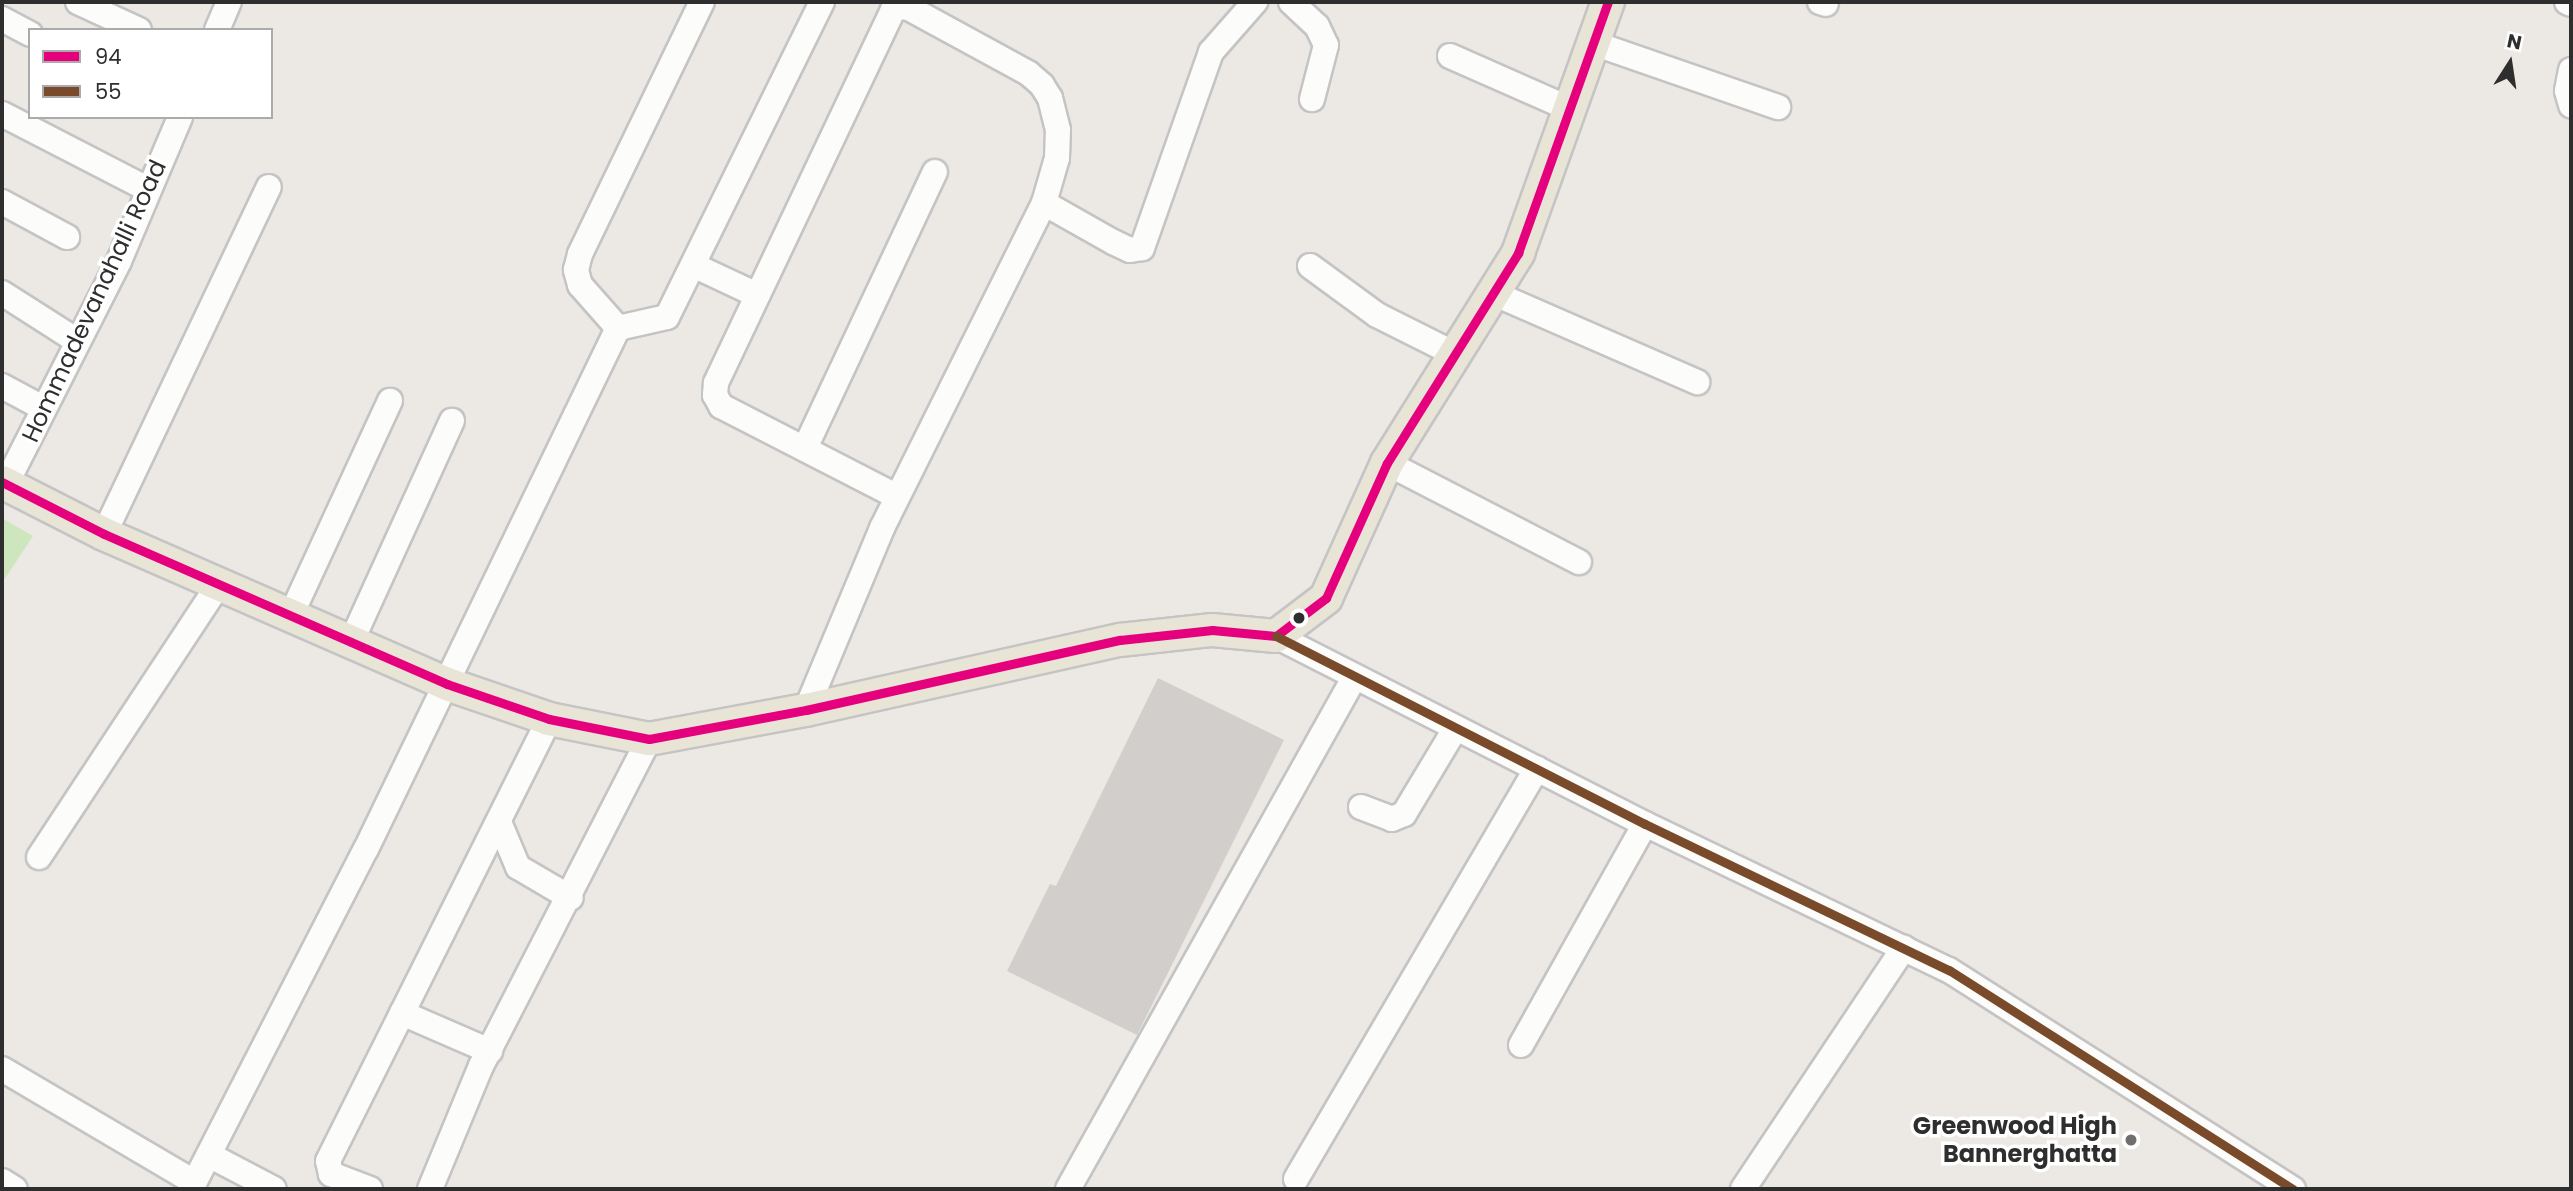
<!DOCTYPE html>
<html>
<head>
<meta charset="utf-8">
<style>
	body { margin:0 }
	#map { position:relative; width:2573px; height:1191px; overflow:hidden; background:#ece8e4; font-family:Poppins,sans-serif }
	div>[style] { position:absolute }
	.green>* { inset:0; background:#cee6be }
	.building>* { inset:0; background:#d1cecb }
	.roads { filter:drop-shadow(2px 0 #c5c4c5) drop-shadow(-2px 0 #c5c4c5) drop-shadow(0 2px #c5c4c5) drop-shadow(0 -2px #c5c4c5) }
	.minor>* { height:24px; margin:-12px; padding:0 12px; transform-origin:12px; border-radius:12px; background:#fcfcfb }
	.major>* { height:32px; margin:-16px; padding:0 16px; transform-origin:16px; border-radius:16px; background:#e8e4d6 }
	.bus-1>* { height:9px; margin:-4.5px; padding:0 4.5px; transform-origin:4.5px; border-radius:4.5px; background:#e5007d }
	.bus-2>* { height:9px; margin:-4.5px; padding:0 4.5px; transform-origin:4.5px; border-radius:4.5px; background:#7a4b2a }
	.dots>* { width:19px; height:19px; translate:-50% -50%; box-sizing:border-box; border:4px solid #fff; border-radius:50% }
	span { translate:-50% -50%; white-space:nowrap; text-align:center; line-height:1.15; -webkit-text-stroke:7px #fff; paint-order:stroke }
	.street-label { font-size:24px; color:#2e2e2e }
	.poi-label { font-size:24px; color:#2e2e2e; font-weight:700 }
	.right { translate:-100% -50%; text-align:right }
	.frame { position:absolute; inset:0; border:4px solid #2e2e2e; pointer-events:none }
	.legend { position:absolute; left:28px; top:28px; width:245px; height:91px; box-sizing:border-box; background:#fff; border:2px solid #ababab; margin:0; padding:9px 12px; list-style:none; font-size:21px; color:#2e2e2e }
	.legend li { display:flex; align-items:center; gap:14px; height:35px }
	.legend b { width:35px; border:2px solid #ababab }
	.north { position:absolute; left:2475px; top:28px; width:70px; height:70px; -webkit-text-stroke:5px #fff; paint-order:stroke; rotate:12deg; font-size:19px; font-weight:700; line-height:28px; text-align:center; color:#2e2e2e }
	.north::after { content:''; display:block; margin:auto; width:24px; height:32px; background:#2e2e2e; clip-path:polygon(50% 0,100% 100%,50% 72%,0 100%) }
</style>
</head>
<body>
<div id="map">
	<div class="green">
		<i style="clip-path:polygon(2px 518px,33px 536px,2px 583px)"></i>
	</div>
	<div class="building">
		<i style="clip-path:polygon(1158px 678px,1284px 740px,1137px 1035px,1007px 971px,1050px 884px,1056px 886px)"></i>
	</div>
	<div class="roads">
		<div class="minor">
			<i style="left:78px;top:2px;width:67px;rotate:24.7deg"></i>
			<i style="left:1291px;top:2px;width:35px;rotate:43deg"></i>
			<i style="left:1317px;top:26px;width:21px;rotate:65deg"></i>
			<i style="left:1326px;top:45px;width:56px;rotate:104.5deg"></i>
			<i style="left:1820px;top:2px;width:6px;rotate:18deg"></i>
			<i style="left:2567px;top:2px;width:4px;rotate:27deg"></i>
			<i style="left:2px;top:19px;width:32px;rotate:28deg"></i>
			<i style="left:217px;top:30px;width:30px;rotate:-67deg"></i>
			<i style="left:1593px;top:43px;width:196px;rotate:19.1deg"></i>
			<i style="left:1450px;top:56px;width:131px;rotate:23.8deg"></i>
			<i style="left:2571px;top:70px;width:21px;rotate:101deg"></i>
			<i style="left:2567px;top:91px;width:15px;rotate:74deg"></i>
			<i style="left:2px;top:114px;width:165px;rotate:27.3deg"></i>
			<i style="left:2px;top:202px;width:74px;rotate:28.3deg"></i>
			<i style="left:1044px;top:203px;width:79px;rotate:29.5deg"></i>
			<i style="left:1113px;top:242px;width:19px;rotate:25deg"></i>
			<i style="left:1130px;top:250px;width:12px;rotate:-9deg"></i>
			<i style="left:1142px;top:248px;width:208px;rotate:-70.6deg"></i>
			<i style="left:1211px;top:52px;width:67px;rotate:-48.7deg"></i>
			<i style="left:693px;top:265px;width:71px;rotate:25.1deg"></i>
			<i style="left:1310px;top:266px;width:83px;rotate:36.2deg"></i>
			<i style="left:1377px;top:315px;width:87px;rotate:26.6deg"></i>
			<i style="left:2px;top:293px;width:89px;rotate:32.6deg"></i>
			<i style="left:1493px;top:293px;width:223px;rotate:23.6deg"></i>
			<i style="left:618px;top:328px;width:50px;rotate:-12.7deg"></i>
			<i style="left:667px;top:317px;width:351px;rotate:-63.8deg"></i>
			<i style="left:618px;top:328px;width:57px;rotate:-131.5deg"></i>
			<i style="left:580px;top:285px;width:16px;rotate:-105deg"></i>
			<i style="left:576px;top:270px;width:16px;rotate:-76deg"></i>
			<i style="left:580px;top:254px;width:280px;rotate:-64.2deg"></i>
			<i style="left:2px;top:386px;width:47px;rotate:28.2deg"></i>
			<i style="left:805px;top:448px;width:305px;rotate:-64.8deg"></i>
			<i style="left:1387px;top:463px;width:216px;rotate:27.3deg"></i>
			<i style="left:6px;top:484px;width:250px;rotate:-63.1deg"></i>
			<i style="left:119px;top:261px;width:156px;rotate:-67deg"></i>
			<i style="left:104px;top:534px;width:384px;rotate:-64.6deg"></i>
			<i style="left:291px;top:615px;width:236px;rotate:-65.2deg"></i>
			<i style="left:1276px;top:636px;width:414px;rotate:27deg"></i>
			<i style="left:1645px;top:824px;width:337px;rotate:25.7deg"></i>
			<i style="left:1949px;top:970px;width:408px;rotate:32.5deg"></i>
			<i style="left:352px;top:640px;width:241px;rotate:-65.5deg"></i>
			<i style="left:806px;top:710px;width:197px;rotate:-67.3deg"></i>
			<i style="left:882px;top:528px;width:363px;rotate:-63.5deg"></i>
			<i style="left:1044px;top:203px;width:47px;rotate:-73.9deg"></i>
			<i style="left:1057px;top:158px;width:28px;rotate:-88deg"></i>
			<i style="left:1058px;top:130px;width:33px;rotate:-104deg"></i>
			<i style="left:1050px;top:98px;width:15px;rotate:-122deg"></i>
			<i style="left:1042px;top:85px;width:18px;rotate:-139deg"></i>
			<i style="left:1028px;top:73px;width:136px;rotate:-151.4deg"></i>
			<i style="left:909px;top:8px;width:9px;rotate:-174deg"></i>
			<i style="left:900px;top:7px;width:8px;rotate:157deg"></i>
			<i style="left:893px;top:10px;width:413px;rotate:115.4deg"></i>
			<i style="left:716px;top:383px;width:12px;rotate:95deg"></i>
			<i style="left:715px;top:395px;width:13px;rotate:61deg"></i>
			<i style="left:721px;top:406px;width:197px;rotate:27.2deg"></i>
			<i style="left:1361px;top:807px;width:33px;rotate:21deg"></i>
			<i style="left:1392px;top:819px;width:13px;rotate:-23deg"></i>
			<i style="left:1404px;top:814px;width:99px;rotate:-59deg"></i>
			<i style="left:499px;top:822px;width:49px;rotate:67.1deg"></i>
			<i style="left:518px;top:867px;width:61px;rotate:30.3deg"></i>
			<i style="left:39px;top:857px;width:327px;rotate:-56.6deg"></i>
			<i style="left:402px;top:1013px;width:96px;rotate:23.4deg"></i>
			<i style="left:1521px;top:1045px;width:253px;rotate:-60.7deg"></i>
			<i style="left:2px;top:1069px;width:223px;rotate:30.5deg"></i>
			<i style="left:209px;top:1155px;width:73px;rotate:27.6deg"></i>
			<i style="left:1296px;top:1179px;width:476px;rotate:-59.6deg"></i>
			<i style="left:2px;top:1181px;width:15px;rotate:32deg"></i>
			<i style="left:191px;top:1189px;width:382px;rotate:-62.8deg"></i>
			<i style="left:366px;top:849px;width:579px;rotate:-64.19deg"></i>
			<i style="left:370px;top:1189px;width:42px;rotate:-159deg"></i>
			<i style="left:331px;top:1174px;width:13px;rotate:-103deg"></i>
			<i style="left:328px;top:1161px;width:494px;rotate:-63.4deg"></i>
			<i style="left:430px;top:1189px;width:133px;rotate:-67.5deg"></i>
			<i style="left:481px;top:1066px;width:368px;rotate:-62.8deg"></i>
			<i style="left:1068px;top:1189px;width:586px;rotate:-60.76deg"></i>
			<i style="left:1743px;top:1189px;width:290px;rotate:-56.3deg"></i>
		</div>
		<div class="major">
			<i style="left:2px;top:482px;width:114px;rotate:27deg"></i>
			<i style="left:104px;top:534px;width:374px;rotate:23.6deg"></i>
			<i style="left:447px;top:684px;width:108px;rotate:18.9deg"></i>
			<i style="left:549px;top:719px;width:102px;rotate:11.3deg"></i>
			<i style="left:649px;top:739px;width:160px;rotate:-10.5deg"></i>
			<i style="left:806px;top:710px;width:322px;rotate:-12.6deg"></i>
			<i style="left:1120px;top:640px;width:93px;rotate:-6.2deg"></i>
			<i style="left:1212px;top:630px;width:64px;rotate:5.4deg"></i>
			<i style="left:1276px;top:636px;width:63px;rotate:-37.2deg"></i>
			<i style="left:1326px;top:598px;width:148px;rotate:-65.7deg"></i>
			<i style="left:1387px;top:463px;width:248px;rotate:-58deg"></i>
			<i style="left:1518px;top:253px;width:267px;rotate:-70.3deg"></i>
		</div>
	</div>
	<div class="bus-1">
		<i style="left:2px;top:482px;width:114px;rotate:27deg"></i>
		<i style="left:104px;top:534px;width:374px;rotate:23.6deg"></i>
		<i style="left:447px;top:684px;width:108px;rotate:18.9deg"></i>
		<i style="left:549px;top:719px;width:102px;rotate:11.3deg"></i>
		<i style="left:649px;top:739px;width:160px;rotate:-10.5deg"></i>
		<i style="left:806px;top:710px;width:322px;rotate:-12.6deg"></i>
		<i style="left:1120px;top:640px;width:93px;rotate:-6.2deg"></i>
		<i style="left:1212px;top:630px;width:64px;rotate:5.4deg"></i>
		<i style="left:1276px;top:636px;width:63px;rotate:-37.2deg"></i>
		<i style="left:1326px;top:598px;width:148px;rotate:-65.7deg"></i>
		<i style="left:1387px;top:463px;width:248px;rotate:-58deg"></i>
		<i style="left:1518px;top:253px;width:267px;rotate:-70.3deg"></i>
	</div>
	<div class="bus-2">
		<i style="left:1276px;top:636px;width:414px;rotate:27deg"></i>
		<i style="left:1645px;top:824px;width:337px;rotate:25.7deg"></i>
		<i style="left:1949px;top:970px;width:408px;rotate:32.5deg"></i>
	</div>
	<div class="dots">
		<i style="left:1299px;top:618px;background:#2e2e2e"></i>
		<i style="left:2131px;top:1140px;background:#706f6e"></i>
	</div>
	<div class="street-label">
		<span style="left:94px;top:301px;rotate:-65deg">Hommadevanahalli Road</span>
	</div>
	<div class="poi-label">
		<span class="right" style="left:2117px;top:1140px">Greenwood High<br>Bannerghatta</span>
	</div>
	<div class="frame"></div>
	<ul class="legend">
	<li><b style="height:9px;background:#e5007d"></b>94</li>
	<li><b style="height:9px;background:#7a4b2a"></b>55</li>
	</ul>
	<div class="north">N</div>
</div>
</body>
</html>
